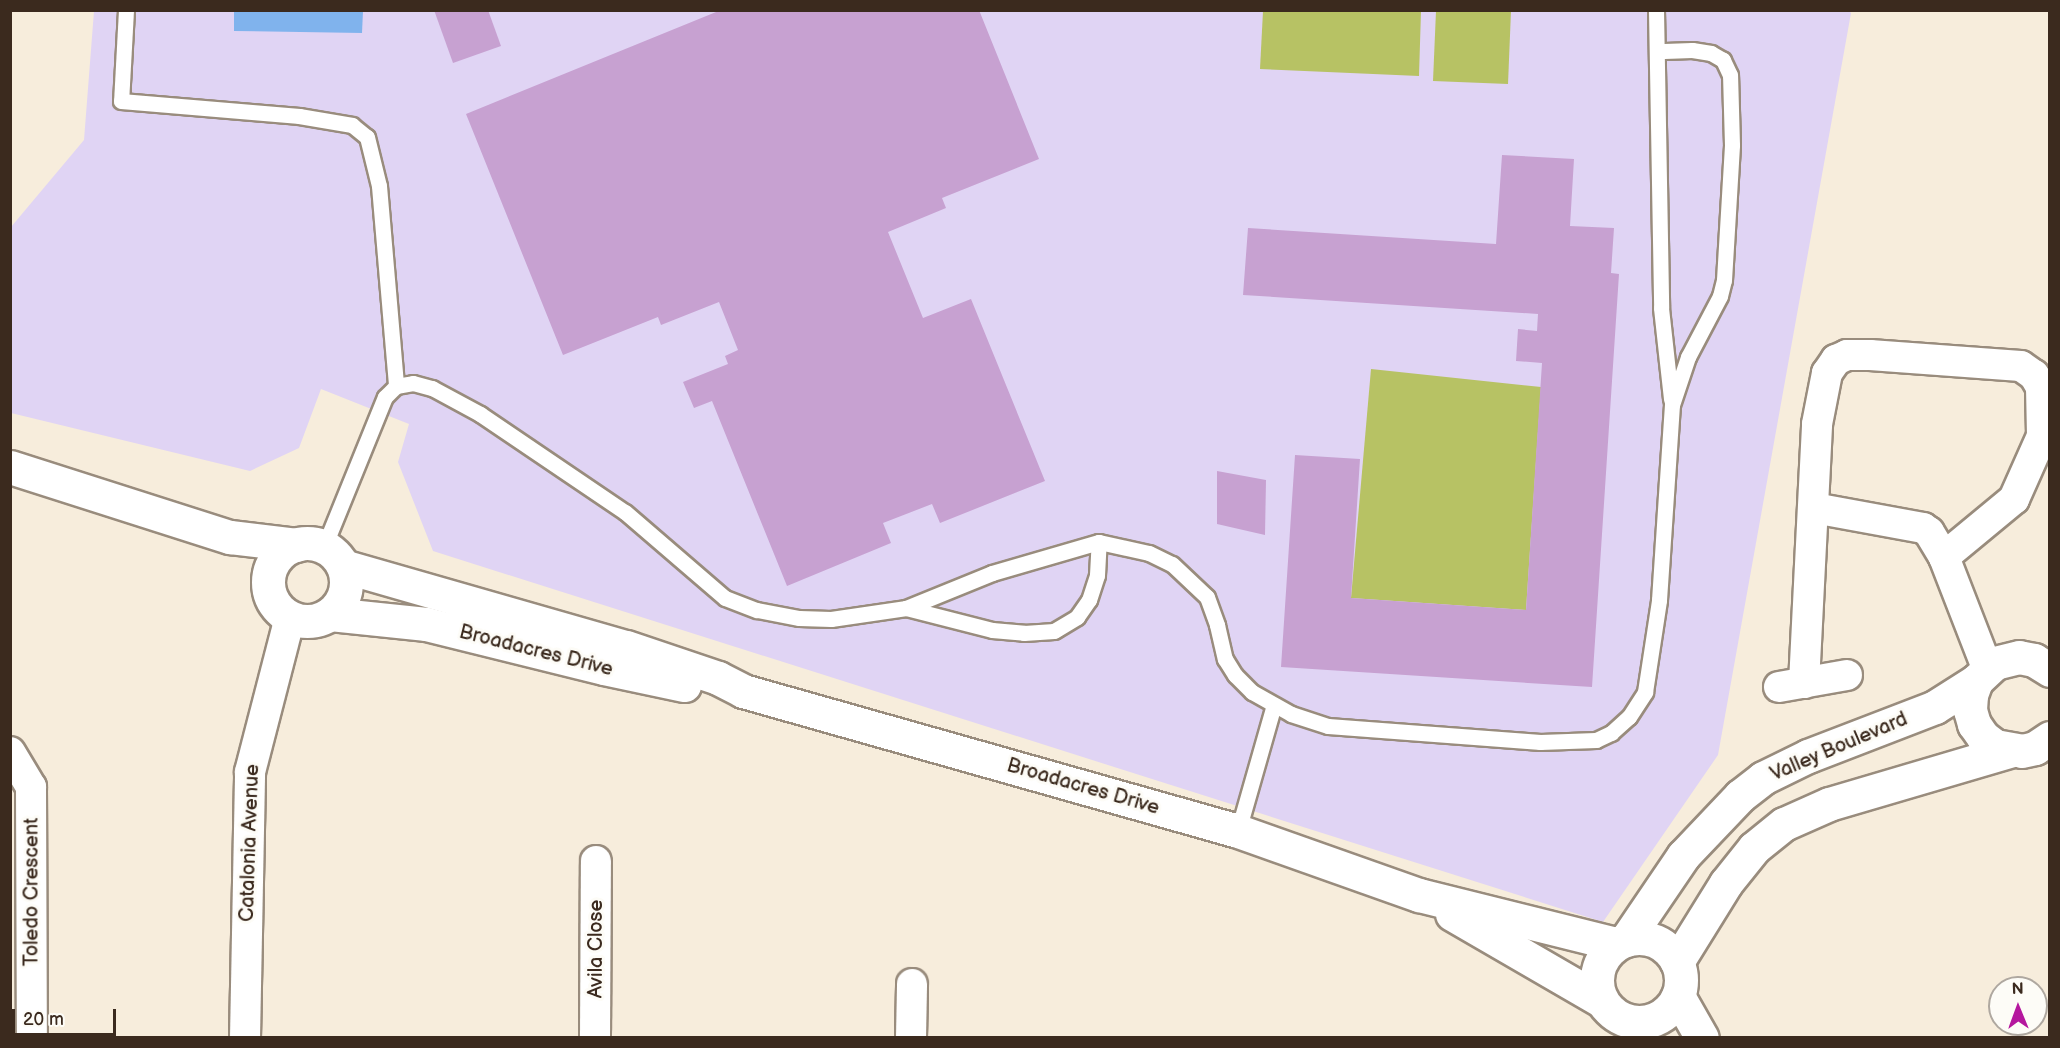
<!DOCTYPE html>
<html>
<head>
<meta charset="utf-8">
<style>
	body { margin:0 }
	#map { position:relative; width:2060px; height:1048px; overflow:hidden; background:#f7eddc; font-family:"Balsamiq Sans",sans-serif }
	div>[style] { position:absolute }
	.built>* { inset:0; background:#e0d4f4 }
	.green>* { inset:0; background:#b7c264 }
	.water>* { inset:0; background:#80b3ed }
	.building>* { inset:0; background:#c7a1d1 }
	.roads { filter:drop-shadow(2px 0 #998c7d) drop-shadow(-2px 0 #998c7d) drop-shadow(0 2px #998c7d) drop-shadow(0 -2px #998c7d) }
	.lane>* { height:15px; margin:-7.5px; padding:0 7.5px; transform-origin:7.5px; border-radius:7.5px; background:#fff }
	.street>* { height:30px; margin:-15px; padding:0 15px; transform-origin:15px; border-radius:15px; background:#fff }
	.secondary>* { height:33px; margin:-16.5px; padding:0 16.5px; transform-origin:16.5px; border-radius:16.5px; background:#fff }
	.secondary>.ring { margin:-16.5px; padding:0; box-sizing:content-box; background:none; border:33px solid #fff; border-radius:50% }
	span { translate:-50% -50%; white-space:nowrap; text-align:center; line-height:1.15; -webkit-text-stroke:6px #fdfcf7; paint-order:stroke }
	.street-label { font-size:20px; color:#3b2a1e }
	.frame { position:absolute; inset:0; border:12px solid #3b2a1e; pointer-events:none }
	.north { position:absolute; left:1988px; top:976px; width:60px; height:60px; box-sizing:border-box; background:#fdfcf7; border:2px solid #afa8a0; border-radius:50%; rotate:359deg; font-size:16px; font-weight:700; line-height:24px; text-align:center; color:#3b2a1e }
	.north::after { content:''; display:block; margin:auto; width:21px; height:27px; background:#b5179e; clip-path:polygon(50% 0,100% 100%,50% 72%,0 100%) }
	.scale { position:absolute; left:12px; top:1009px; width:104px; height:27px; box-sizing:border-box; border:3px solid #3b2a1e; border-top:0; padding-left:8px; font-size:18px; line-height:21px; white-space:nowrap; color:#3b2a1e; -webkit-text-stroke:4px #fdfcf7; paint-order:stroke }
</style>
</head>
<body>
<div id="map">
	<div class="built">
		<i style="clip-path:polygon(1848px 10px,1851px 13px,1718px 755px,1603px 922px,433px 551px,398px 462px,409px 424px,321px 389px,299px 448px,250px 471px,11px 413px,11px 227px,84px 140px,94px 11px)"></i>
	</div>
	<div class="green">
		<i style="clip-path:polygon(1263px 11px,1421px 11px,1419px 76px,1260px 69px)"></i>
		<i style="clip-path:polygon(1436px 11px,1511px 11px,1508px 84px,1433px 81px)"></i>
		<i style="clip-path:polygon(1371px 369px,1541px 387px,1526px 610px,1351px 598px)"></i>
	</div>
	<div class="water">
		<i style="clip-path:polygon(234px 11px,363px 11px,362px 33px,234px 31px)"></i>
	</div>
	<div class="building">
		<i style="clip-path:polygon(434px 10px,488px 10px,501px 46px,453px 63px)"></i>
		<i style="clip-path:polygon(721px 10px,979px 10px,1039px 159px,942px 198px,946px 208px,888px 232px,923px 318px,971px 299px,1045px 481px,940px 523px,932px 504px,883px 523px,891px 543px,787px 586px,712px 401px,694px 408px,683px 382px,728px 364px,725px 356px,738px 350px,719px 302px,661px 325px,658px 317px,563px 355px,466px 114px)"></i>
		<i style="clip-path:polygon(1502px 155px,1574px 159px,1570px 226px,1614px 228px,1611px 273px,1619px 274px,1592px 687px,1281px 667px,1295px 455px,1360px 459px,1351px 598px,1526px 610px,1542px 363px,1516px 361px,1518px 329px,1537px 331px,1538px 314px,1243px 295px,1248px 228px,1496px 244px)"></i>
		<i style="clip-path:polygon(1217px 471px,1266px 480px,1265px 535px,1217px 524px)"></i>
	</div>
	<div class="roads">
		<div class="lane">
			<i style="left:126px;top:10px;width:91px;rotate:93.1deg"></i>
			<i style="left:121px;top:101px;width:179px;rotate:4.8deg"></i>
			<i style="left:299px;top:116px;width:54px;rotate:9.6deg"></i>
			<i style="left:352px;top:125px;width:19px;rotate:39deg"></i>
			<i style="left:367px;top:137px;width:50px;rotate:76.2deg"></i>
			<i style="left:379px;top:186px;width:201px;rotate:85.1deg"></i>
			<i style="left:1656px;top:10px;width:298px;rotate:89deg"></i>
			<i style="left:1661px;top:308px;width:92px;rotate:83.7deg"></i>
			<i style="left:324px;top:547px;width:162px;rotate:-67.9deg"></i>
			<i style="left:385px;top:397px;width:16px;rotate:-45deg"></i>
			<i style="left:396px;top:386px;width:17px;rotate:-10deg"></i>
			<i style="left:413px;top:383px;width:20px;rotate:15deg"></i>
			<i style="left:432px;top:388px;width:55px;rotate:28.4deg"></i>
			<i style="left:480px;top:414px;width:175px;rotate:34.1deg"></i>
			<i style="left:625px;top:512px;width:132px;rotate:40.7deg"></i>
			<i style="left:725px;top:598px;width:34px;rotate:21deg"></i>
			<i style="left:757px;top:610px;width:43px;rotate:10.8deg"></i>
			<i style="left:799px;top:618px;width:32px;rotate:2deg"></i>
			<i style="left:831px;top:619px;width:76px;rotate:-8.3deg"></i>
			<i style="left:906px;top:608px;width:93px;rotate:-22.1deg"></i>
			<i style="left:992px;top:573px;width:111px;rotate:-16.2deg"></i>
			<i style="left:1099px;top:542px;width:51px;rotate:12.4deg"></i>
			<i style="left:1149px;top:553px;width:25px;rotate:26deg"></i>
			<i style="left:1172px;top:564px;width:48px;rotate:43.3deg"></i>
			<i style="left:1207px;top:597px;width:30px;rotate:70deg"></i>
			<i style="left:1217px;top:625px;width:35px;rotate:77deg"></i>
			<i style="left:1225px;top:659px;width:19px;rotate:58deg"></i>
			<i style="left:1235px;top:675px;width:24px;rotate:45deg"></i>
			<i style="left:1252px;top:692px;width:45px;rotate:29.4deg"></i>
			<i style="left:1291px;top:714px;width:39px;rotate:18deg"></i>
			<i style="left:1328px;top:726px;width:213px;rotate:4.3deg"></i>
			<i style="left:1540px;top:742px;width:56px;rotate:-2deg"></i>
			<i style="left:1596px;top:740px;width:17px;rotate:-25deg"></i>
			<i style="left:1611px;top:733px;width:24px;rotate:-42deg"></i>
			<i style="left:1629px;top:717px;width:30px;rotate:-57deg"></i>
			<i style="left:1645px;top:692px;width:93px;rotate:-81.3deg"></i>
			<i style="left:1659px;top:600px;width:195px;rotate:-86.2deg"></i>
			<i style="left:1672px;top:405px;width:51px;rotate:-71.6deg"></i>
			<i style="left:1688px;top:357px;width:69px;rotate:-62.3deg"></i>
			<i style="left:1720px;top:296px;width:16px;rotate:-76deg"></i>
			<i style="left:1724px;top:280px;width:135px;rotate:-86.6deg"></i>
			<i style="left:1732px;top:145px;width:70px;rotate:-91.6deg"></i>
			<i style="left:1730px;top:75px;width:17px;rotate:-115deg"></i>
			<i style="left:1723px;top:60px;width:14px;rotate:-150deg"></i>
			<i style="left:1711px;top:53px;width:19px;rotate:-171deg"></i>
			<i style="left:1692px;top:50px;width:35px;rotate:178deg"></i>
			<i style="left:906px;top:608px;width:89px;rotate:14.3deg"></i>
			<i style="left:992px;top:630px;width:32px;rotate:5deg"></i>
			<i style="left:1024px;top:633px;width:30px;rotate:-4deg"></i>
			<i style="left:1054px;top:631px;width:27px;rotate:-31deg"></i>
			<i style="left:1077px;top:617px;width:21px;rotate:-55deg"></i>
			<i style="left:1089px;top:600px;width:26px;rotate:-72deg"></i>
			<i style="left:1097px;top:575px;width:33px;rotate:-87deg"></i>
			<i style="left:1238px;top:831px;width:131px;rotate:-74.1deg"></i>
		</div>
		<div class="street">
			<i style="left:1814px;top:508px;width:111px;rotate:10.4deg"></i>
			<i style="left:1923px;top:528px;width:7px;rotate:34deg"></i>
			<i style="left:1929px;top:532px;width:29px;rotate:59deg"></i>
			<i style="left:1944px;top:557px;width:119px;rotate:68.8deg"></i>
			<i style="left:1804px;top:683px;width:259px;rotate:-87.1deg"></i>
			<i style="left:1817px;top:424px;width:52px;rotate:-78.9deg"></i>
			<i style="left:1827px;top:373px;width:16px;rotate:-55deg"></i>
			<i style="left:1836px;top:360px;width:12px;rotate:-24deg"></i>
			<i style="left:1847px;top:355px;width:23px"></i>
			<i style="left:1870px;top:355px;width:151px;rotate:4.2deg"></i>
			<i style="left:2021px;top:366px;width:16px;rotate:35deg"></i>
			<i style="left:2034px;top:375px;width:14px;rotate:60deg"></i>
			<i style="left:2041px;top:387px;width:49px;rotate:88.8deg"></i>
			<i style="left:2042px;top:436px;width:69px;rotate:114deg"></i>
			<i style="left:2014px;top:499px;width:91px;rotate:140.4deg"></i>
			<i style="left:1779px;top:687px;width:69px;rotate:-10deg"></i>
			<i style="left:10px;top:752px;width:41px;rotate:59deg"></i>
			<i style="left:31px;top:787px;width:251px;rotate:89.8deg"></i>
			<i style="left:245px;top:1038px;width:266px;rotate:-88.9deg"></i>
			<i style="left:250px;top:772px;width:160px;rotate:-75.5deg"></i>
			<i style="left:595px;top:1038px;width:177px;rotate:-89.7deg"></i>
			<i style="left:911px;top:1038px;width:54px;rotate:-88.9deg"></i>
		</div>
		<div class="secondary">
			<i style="left:10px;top:467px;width:231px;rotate:17.7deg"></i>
			<i style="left:230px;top:537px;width:67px;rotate:6.8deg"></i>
			<i class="ring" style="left:268px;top:543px;width:45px;height:45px"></i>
			<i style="left:343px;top:566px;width:294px;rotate:16deg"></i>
			<i style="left:626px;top:647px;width:97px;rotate:18.6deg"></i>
			<i style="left:718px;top:678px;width:28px;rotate:27deg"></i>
			<i style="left:743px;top:691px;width:514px;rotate:15.79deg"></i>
			<i style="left:1238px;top:831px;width:192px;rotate:19.5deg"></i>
			<i style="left:1419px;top:895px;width:203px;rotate:14deg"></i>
			<i style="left:330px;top:614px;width:97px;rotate:5.9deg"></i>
			<i style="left:426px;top:624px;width:183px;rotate:13.9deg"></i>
			<i style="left:604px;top:668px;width:82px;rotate:12deg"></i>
			<i style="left:2050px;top:670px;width:19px;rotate:-148deg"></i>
			<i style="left:2034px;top:660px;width:15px;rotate:-169deg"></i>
			<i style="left:2019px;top:657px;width:25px;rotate:166deg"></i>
			<i style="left:1995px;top:663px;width:26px;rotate:137deg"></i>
			<i style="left:1976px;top:681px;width:15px;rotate:110deg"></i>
			<i style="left:1971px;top:695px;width:15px;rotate:94deg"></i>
			<i style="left:1970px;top:710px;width:15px;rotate:74deg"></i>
			<i style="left:1974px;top:724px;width:16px;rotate:55deg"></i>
			<i style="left:1983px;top:737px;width:15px;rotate:37deg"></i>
			<i style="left:1995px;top:746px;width:27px;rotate:10deg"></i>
			<i style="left:2022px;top:751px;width:13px;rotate:-13deg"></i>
			<i style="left:2035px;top:748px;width:18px;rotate:-34deg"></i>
			<i style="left:1452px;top:914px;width:173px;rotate:30.1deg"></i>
			<i class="ring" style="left:1597px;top:938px;width:51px;height:51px"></i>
			<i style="left:1626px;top:940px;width:102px;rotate:-55.8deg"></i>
			<i style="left:1683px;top:856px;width:83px;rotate:-46.5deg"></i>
			<i style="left:1740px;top:796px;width:29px;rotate:-38deg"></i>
			<i style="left:1763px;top:778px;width:50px;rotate:-26.1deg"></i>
			<i style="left:1808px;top:756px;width:136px;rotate:-21.1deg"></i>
			<i style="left:1935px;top:707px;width:49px;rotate:-32.4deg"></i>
			<i style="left:1677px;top:962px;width:93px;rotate:-58.2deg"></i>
			<i style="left:1726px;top:883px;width:45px;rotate:-51.3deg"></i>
			<i style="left:1754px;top:848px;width:38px;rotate:-39deg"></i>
			<i style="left:1784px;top:824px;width:49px;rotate:-24deg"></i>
			<i style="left:1829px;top:804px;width:188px;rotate:-16.4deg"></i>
			<i style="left:1678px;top:996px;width:48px;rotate:60.3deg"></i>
		</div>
	</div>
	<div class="street-label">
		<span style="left:536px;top:651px;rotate:14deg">Broadacres Drive</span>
		<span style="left:1839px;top:747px;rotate:-23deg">Valley Boulevard</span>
		<span style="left:1083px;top:787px;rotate:16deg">Broadacres Drive</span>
		<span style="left:250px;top:843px;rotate:-88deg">Catalonia Avenue</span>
		<span style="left:32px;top:892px;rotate:-90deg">Toledo Crescent</span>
		<span style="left:596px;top:949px;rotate:-90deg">Avila Close</span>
	</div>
	<div class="frame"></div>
	<div class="north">N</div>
	<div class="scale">20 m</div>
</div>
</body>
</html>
